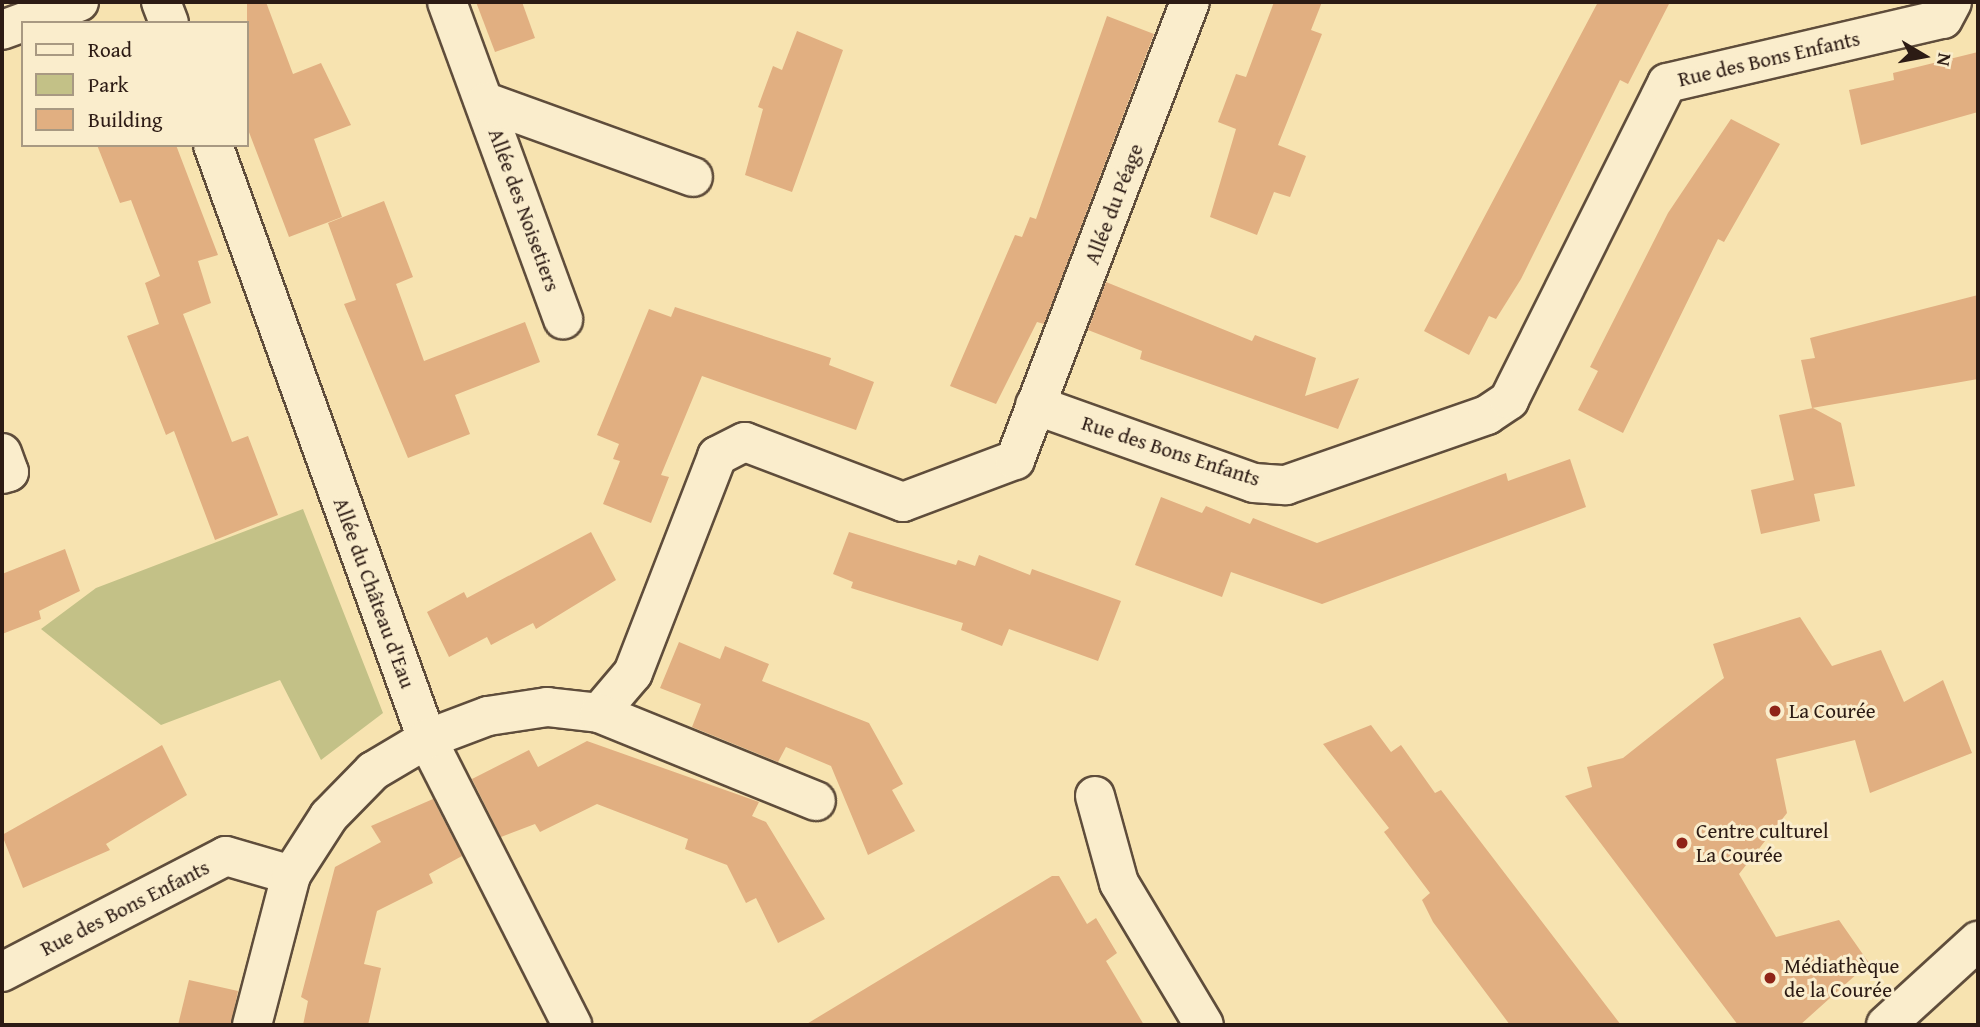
<!DOCTYPE html>
<html>
<head>
<meta charset="utf-8">
<style>
	body { margin:0 }
	#map { position:relative; width:1980px; height:1027px; overflow:hidden; background:#f7e3b0; font-family:"Gentium Book Plus",serif }
	div>[style] { position:absolute }
	.green>* { inset:0; background:#c3c187 }
	.building>* { inset:0; background:#e1af81 }
	.roads { filter:drop-shadow(2px 0 #5f4d3b) drop-shadow(-2px 0 #5f4d3b) drop-shadow(0 2px #5f4d3b) drop-shadow(0 -2px #5f4d3b) }
	.street>* { height:38px; margin:-19px; padding:0 19px; transform-origin:19px; border-radius:19px; background:#faedcc }
	.secondary>* { height:38px; margin:-19px; padding:0 19px; transform-origin:19px; border-radius:19px; background:#faedcc }
	.dots>* { width:19px; height:19px; translate:-50% -50%; box-sizing:border-box; border:4px solid #faedcc; border-radius:50% }
	span { translate:-50% -50%; white-space:nowrap; text-align:center; line-height:1.15; -webkit-text-stroke:6px #faedcc; paint-order:stroke }
	.street-label { font-size:21px; color:#2c1b14 }
	.poi-label { font-size:21px; color:#2c1b14 }
	.left { translate:0 -50%; text-align:left }
	.frame { position:absolute; inset:0; border:4px solid #2c1b14; pointer-events:none }
	.legend { position:absolute; left:21px; top:21px; width:228px; height:126px; box-sizing:border-box; background:#faedcc; border:2px solid #a89982; margin:0; padding:9px 12px; list-style:none; font-size:21px; color:#2c1b14 }
	.legend li { display:flex; align-items:center; gap:14px; height:35px }
	.legend b { width:35px; border:2px solid #a89982 }
	.north { position:absolute; left:1889px; top:21px; width:70px; height:70px; -webkit-text-stroke:5px #faedcc; paint-order:stroke; rotate:100deg; font-size:19px; font-weight:700; line-height:28px; text-align:center; color:#2c1b14 }
	.north::after { content:''; display:block; margin:auto; width:24px; height:32px; background:#2c1b14; clip-path:polygon(50% 0,100% 100%,50% 72%,0 100%) }
</style>
</head>
<body>
<div id="map">
	<div class="green">
		<i style="clip-path:polygon(303px 509px,383px 713px,321px 760px,280px 680px,161px 725px,41px 629px,96px 588px)"></i>
	</div>
	<div class="building">
		<i style="clip-path:polygon(247px 2px,266px 2px,293px 74px,321px 63px,351px 125px,314px 139px,342px 217px,289px 237px,247px 127px)"></i>
		<i style="clip-path:polygon(476px 2px,522px 2px,535px 38px,495px 52px)"></i>
		<i style="clip-path:polygon(1274px 2px,1322px 2px,1311px 30px,1322px 34px,1278px 145px,1306px 156px,1290px 197px,1274px 192px,1257px 235px,1210px 217px,1236px 129px,1218px 122px,1236px 74px,1246px 77px)"></i>
		<i style="clip-path:polygon(1598px 2px,1670px 2px,1628px 84px,1620px 80px,1521px 279px,1496px 319px,1489px 316px,1469px 355px,1424px 331px)"></i>
		<i style="clip-path:polygon(1107px 16px,1154px 34px,1044px 324px,1037px 322px,996px 404px,950px 386px,1015px 235px,1022px 237px,1030px 217px,1036px 219px)"></i>
		<i style="clip-path:polygon(797px 31px,843px 50px,792px 192px,745px 175px,763px 109px,758px 107px,773px 66px,782px 70px)"></i>
		<i style="clip-path:polygon(1978px 52px,1978px 112px,1861px 145px,1849px 90px,1894px 80px,1893px 73px)"></i>
		<i style="clip-path:polygon(1731px 119px,1780px 144px,1724px 242px,1718px 239px,1623px 433px,1578px 410px,1598px 371px,1590px 367px,1668px 213px)"></i>
		<i style="clip-path:polygon(97px 145px,176px 145px,218px 255px,198px 261px,211px 303px,183px 314px,232px 442px,248px 436px,278px 515px,215px 540px,174px 431px,166px 435px,127px 336px,159px 324px,145px 283px,160px 276px,131px 200px,120px 203px)"></i>
		<i style="clip-path:polygon(384px 201px,413px 277px,396px 284px,424px 361px,525px 322px,540px 362px,455px 395px,470px 434px,408px 458px,344px 304px,356px 300px,328px 223px)"></i>
		<i style="clip-path:polygon(1106px 282px,1252px 341px,1255px 335px,1316px 358px,1305px 396px,1359px 378px,1338px 429px,1140px 359px,1142px 351px,1088px 330px)"></i>
		<i style="clip-path:polygon(1978px 295px,1978px 379px,1812px 408px,1801px 360px,1815px 358px,1810px 338px)"></i>
		<i style="clip-path:polygon(675px 307px,831px 358px,829px 365px,874px 382px,856px 430px,702px 376px,661px 475px,669px 477px,651px 523px,603px 504px,620px 461px,613px 459px,619px 444px,597px 435px,649px 309px,671px 317px)"></i>
		<i style="clip-path:polygon(1813px 408px,1841px 423px,1855px 486px,1814px 494px,1820px 521px,1761px 534px,1751px 490px,1794px 480px,1779px 415px)"></i>
		<i style="clip-path:polygon(1570px 459px,1586px 507px,1322px 604px,1231px 572px,1222px 597px,1135px 565px,1161px 497px,1202px 513px,1206px 506px,1250px 524px,1253px 518px,1317px 543px,1506px 473px,1508px 481px)"></i>
		<i style="clip-path:polygon(591px 532px,616px 580px,536px 629px,533px 623px,491px 645px,487px 637px,449px 657px,427px 612px,464px 592px,467px 598px)"></i>
		<i style="clip-path:polygon(849px 532px,956px 565px,958px 560px,975px 566px,979px 555px,1030px 575px,1032px 569px,1121px 601px,1098px 661px,1009px 629px,1002px 646px,961px 630px,963px 623px,851px 588px,853px 582px,833px 574px)"></i>
		<i style="clip-path:polygon(65px 549px,80px 591px,39px 611px,41px 619px,2px 634px,2px 574px)"></i>
		<i style="clip-path:polygon(1800px 617px,1832px 666px,1881px 650px,1904px 702px,1943px 680px,1972px 753px,1870px 793px,1855px 740px,1776px 759px,1787px 813px,1739px 874px,1776px 937px,1839px 920px,1869px 963px,1800px 1025px,1738px 1025px,1565px 796px,1592px 787px,1587px 767px,1623px 758px,1724px 678px,1713px 644px)"></i>
		<i style="clip-path:polygon(679px 642px,720px 659px,725px 646px,769px 664px,762px 681px,869px 723px,903px 784px,892px 790px,915px 831px,868px 855px,831px 766px,786px 747px,778px 762px,692px 727px,701px 704px,660px 688px)"></i>
		<i style="clip-path:polygon(1371px 725px,1391px 752px,1401px 745px,1435px 793px,1441px 790px,1621px 1025px,1510px 1025px,1433px 922px,1422px 900px,1430px 893px,1384px 832px,1389px 828px,1323px 744px)"></i>
		<i style="clip-path:polygon(587px 741px,759px 802px,752px 816px,766px 822px,825px 919px,778px 943px,756px 898px,746px 903px,727px 865px,685px 849px,688px 839px,597px 804px,540px 832px,535px 824px,501px 837px,472px 779px,529px 750px,538px 767px)"></i>
		<i style="clip-path:polygon(162px 745px,187px 795px,106px 844px,110px 850px,23px 888px,2px 835px)"></i>
		<i style="clip-path:polygon(433px 799px,462px 856px,429px 874px,433px 883px,377px 911px,364px 964px,381px 968px,368px 1025px,303px 1025px,308px 1001px,301px 997px,335px 867px,381px 842px,371px 826px)"></i>
		<i style="clip-path:polygon(1052px 876px,1059px 876px,1087px 924px,1096px 918px,1117px 953px,1106px 961px,1144px 1025px,805px 1025px)"></i>
		<i style="clip-path:polygon(189px 980px,238px 991px,231px 1025px,178px 1025px)"></i>
	</div>
	<div class="roads">
		<div class="street">
			<i style="left:161px;top:2px;width:22px;rotate:69deg"></i>
			<i style="left:447px;top:2px;width:338px;rotate:69.9deg"></i>
			<i style="left:2px;top:30px;width:82px;rotate:-20deg"></i>
			<i style="left:486px;top:102px;width:220px;rotate:19.9deg"></i>
			<i style="left:213px;top:145px;width:631px;rotate:70.19deg"></i>
			<i style="left:427px;top:739px;width:321px;rotate:63.1deg"></i>
			<i style="left:1035px;top:405px;width:232px;rotate:19.6deg"></i>
			<i style="left:1254px;top:483px;width:32px;rotate:4deg"></i>
			<i style="left:1286px;top:485px;width:213px;rotate:-19.2deg"></i>
			<i style="left:1487px;top:415px;width:27px;rotate:-34deg"></i>
			<i style="left:1509px;top:400px;width:354px;rotate:-63.5deg"></i>
			<i style="left:1667px;top:83px;width:283px;rotate:-13.1deg"></i>
			<i style="left:1943px;top:19px;width:19px;rotate:-62deg"></i>
			<i style="left:2px;top:453px;width:20px;rotate:70deg"></i>
			<i style="left:9px;top:472px;width:7px;rotate:164deg"></i>
			<i style="left:599px;top:713px;width:52px;rotate:-49.6deg"></i>
			<i style="left:633px;top:673px;width:233px;rotate:-68.8deg"></i>
			<i style="left:717px;top:456px;width:31px;rotate:-27deg"></i>
			<i style="left:745px;top:442px;width:169px;rotate:20.8deg"></i>
			<i style="left:903px;top:502px;width:120px;rotate:-20.6deg"></i>
			<i style="left:1015px;top:460px;width:490px;rotate:-69.1deg"></i>
			<i style="left:1095px;top:796px;width:90px;rotate:74.6deg"></i>
			<i style="left:1119px;top:883px;width:165px;rotate:59.1deg"></i>
			<i style="left:2px;top:972px;width:252px;rotate:-27.4deg"></i>
			<i style="left:226px;top:856px;width:68px;rotate:16.3deg"></i>
			<i style="left:252px;top:1025px;width:155px;rotate:-75.4deg"></i>
			<i style="left:291px;top:875px;width:70px;rotate:-57.2deg"></i>
			<i style="left:329px;top:816px;width:63px;rotate:-45.6deg"></i>
			<i style="left:373px;top:771px;width:63px;rotate:-30.7deg"></i>
			<i style="left:427px;top:739px;width:65px;rotate:-20.7deg"></i>
			<i style="left:488px;top:716px;width:60px;rotate:-8.7deg"></i>
			<i style="left:547px;top:707px;width:52px;rotate:6.6deg"></i>
			<i style="left:599px;top:713px;width:234px;rotate:22.1deg"></i>
		</div>
		<div class="secondary">
			<i style="left:1886px;top:1025px;width:125px;rotate:-42.4deg"></i>
		</div>
	</div>
	<div class="dots">
		<i style="left:1775px;top:711px;background:#8f2418"></i>
		<i style="left:1682px;top:843px;background:#8f2418"></i>
		<i style="left:1770px;top:978px;background:#8f2418"></i>
	</div>
	<div class="street-label">
		<span style="left:1769px;top:59px;rotate:-13deg">Rue des Bons Enfants</span>
		<span style="left:1114px;top:204px;rotate:-69deg">Allée du Péage</span>
		<span style="left:524px;top:210px;rotate:70deg">Allée des Noisetiers</span>
		<span style="left:1171px;top:451px;rotate:18deg">Rue des Bons Enfants</span>
		<span style="left:374px;top:593px;rotate:70deg">Allée du Château d'Eau</span>
		<span style="left:125px;top:908px;rotate:-27deg">Rue des Bons Enfants</span>
	</div>
	<div class="poi-label">
		<span class="left" style="left:1789px;top:711px">La Courée</span>
		<span class="left" style="left:1696px;top:843px">Centre culturel<br>La Courée</span>
		<span class="left" style="left:1784px;top:978px">Médiathèque<br>de la Courée</span>
	</div>
	<div class="frame"></div>
	<ul class="legend">
	<li><b style="height:9px;background:#faedcc"></b>Road</li>
	<li><b style="height:19px;background:#c3c187"></b>Park</li>
	<li><b style="height:19px;background:#e1af81"></b>Building</li>
	</ul>
	<div class="north">N</div>
</div>
</body>
</html>
